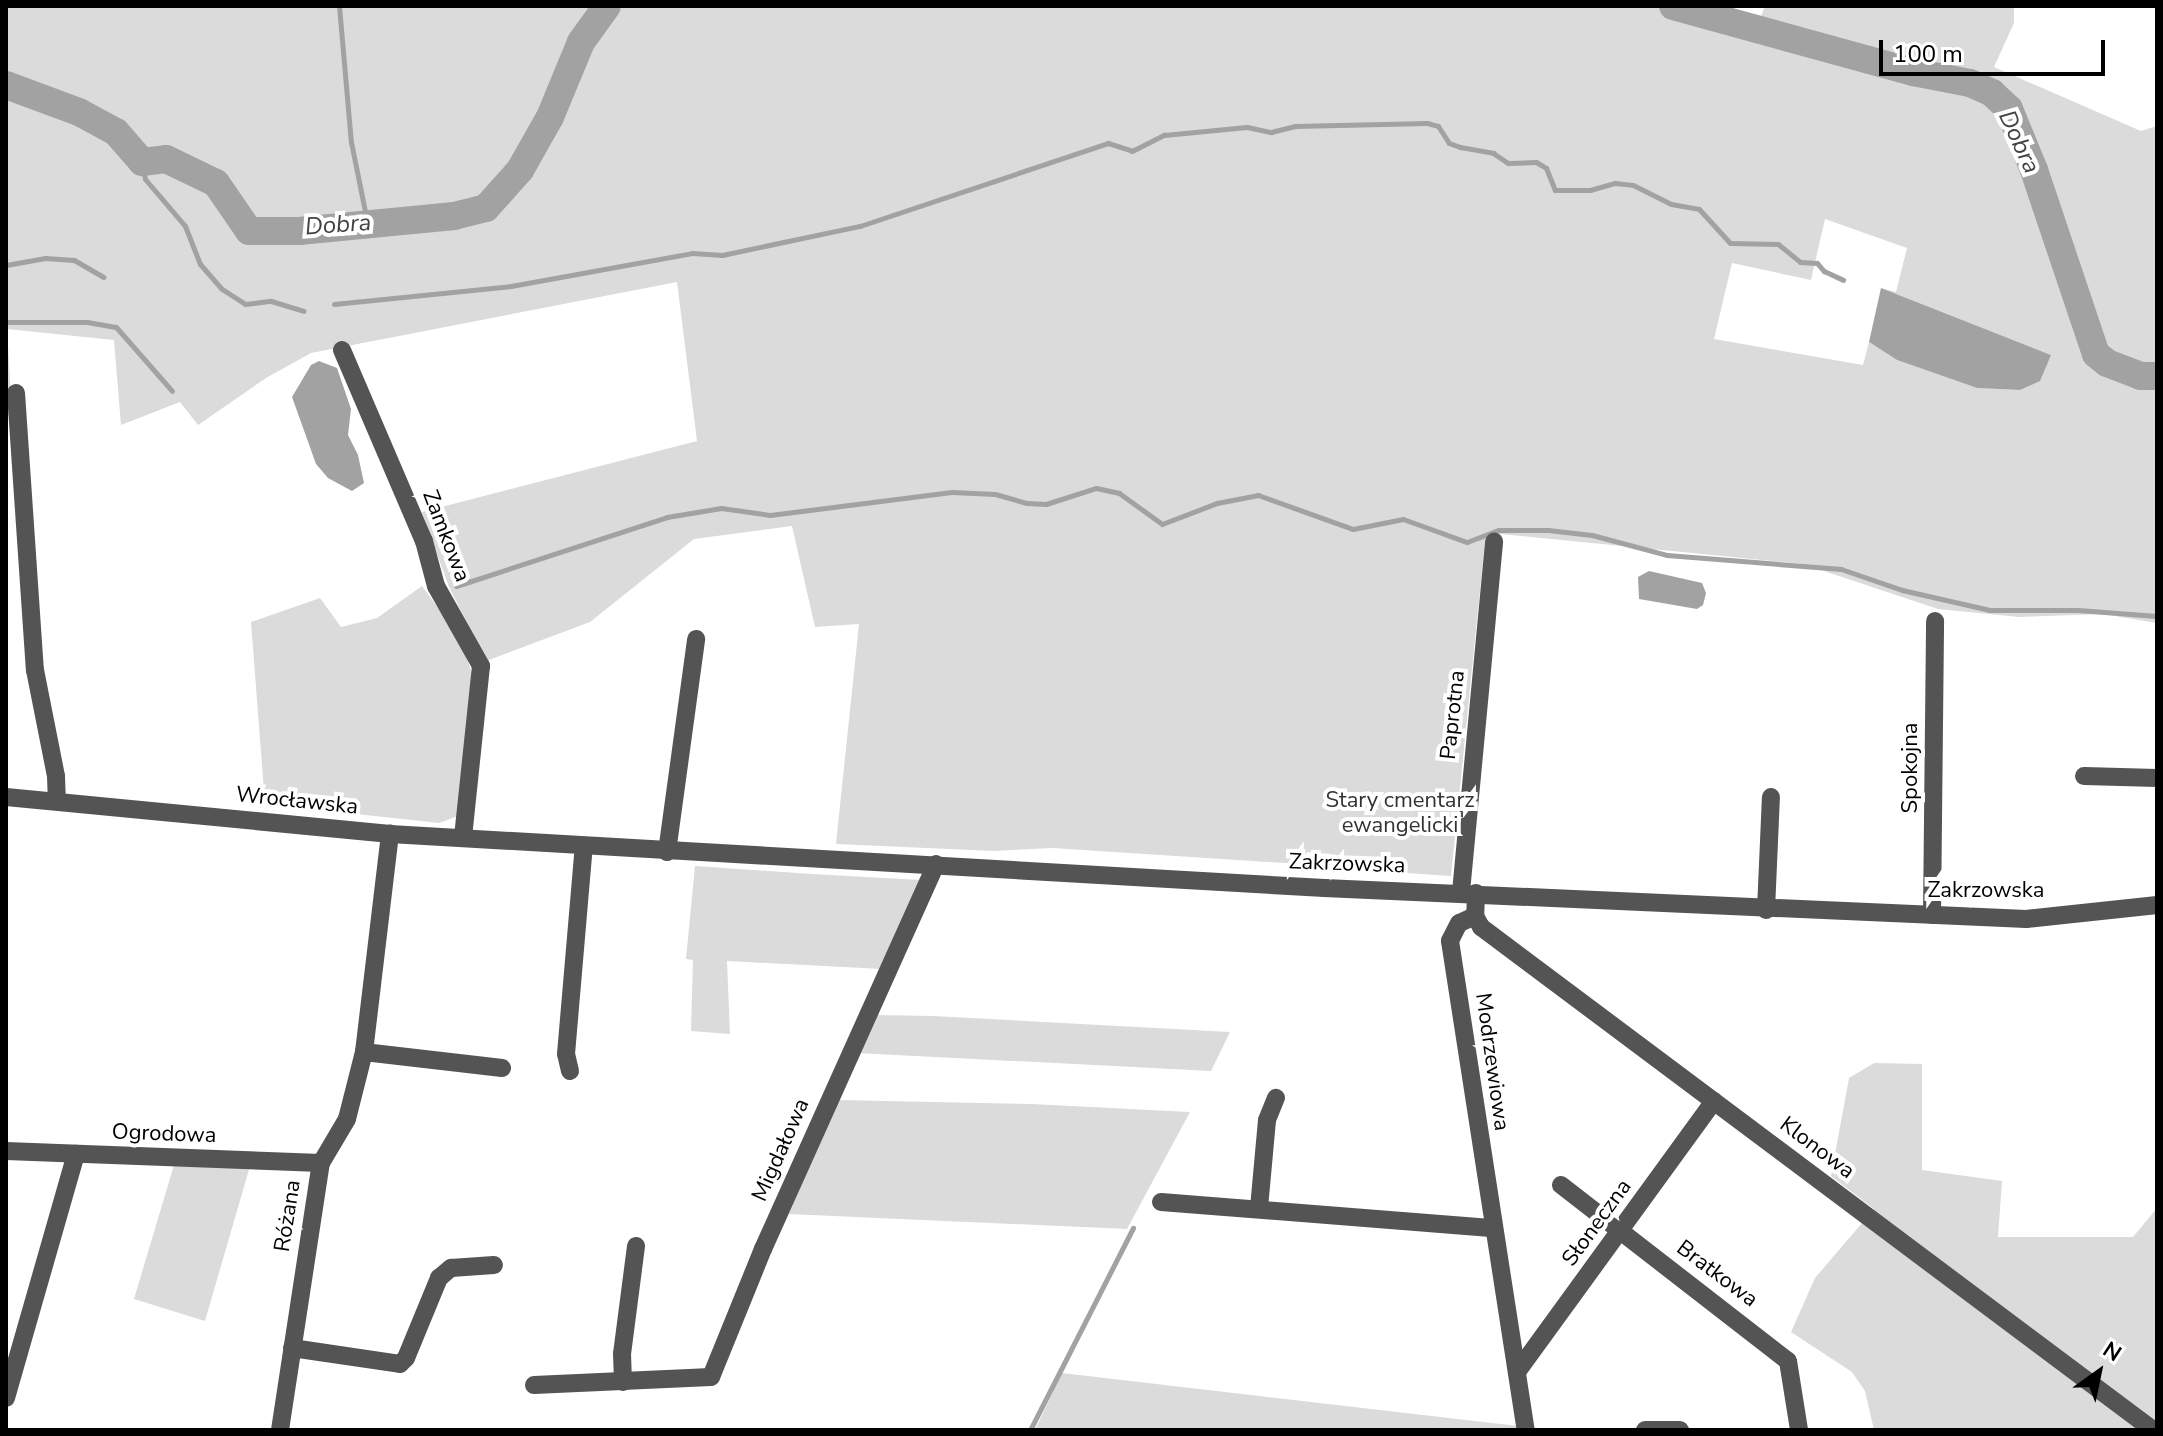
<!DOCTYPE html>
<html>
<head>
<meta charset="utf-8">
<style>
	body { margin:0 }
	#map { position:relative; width:2163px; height:1436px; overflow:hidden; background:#fff; font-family:"Nunito Sans",sans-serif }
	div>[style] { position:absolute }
	.green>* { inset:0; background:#dbdbdb }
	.water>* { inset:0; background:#a2a2a2 }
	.stream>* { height:5px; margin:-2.5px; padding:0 2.5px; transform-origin:2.5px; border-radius:2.5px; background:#a2a2a2 }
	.river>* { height:28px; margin:-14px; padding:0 14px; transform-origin:14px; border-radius:14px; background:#a2a2a2 }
	.minor>* { height:18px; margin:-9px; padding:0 9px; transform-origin:9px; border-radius:9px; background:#545454 }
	span { translate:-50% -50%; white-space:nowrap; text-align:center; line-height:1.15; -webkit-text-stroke:8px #fff; paint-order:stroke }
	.street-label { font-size:22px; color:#000 }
	.park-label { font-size:22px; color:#323232 }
	.water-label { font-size:24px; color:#434343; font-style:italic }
	.frame { position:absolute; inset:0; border:8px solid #000; pointer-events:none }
	.north { position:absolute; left:2059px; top:1332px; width:80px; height:80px; -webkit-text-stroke:6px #fff; paint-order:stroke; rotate:33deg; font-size:22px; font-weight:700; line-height:32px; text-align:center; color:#000 }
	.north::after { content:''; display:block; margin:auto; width:28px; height:36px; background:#000; clip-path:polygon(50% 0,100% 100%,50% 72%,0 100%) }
	.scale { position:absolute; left:1879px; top:40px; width:226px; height:36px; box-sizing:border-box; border:4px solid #000; border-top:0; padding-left:10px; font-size:24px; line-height:28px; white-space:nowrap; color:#000; -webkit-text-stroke:6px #fff; paint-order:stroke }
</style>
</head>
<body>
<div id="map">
	<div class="green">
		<i style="clip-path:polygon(evenodd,6px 6px,599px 6px,577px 39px,547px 112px,526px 149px,492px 189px,472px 208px,411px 218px,412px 227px,456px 222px,486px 213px,502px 197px,524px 170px,554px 119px,586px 41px,613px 6px,1658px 6px,1754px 34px,1765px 6px,2014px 6px,2014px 23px,1994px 67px,2141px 131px,2157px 126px,2157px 623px,2103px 614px,2019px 617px,1938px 609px,1803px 564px,1501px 534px,1485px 541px,1451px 876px,1331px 868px,1331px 854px,1307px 852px,1300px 864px,1052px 848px,994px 851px,836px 844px,859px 624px,815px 627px,792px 526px,694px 539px,590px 622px,486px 661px,449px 587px,422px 512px,697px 441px,677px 282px,311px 353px,266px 378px,198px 425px,180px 402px,121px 425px,114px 340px,7px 329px,12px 415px,6px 415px,6px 6px,1825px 219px,1907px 248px,1896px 292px,1881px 288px,2051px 355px,2020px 390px,1977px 388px,1897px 360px,1869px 342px,1863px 365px,1714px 339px,1732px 263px,1811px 280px,1825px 219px)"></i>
		<i style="clip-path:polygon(422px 586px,461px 639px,475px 684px,461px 815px,439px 823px,265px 804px,251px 622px,320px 598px,341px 627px,377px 618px)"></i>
		<i style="clip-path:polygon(695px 866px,812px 874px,921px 880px,882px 969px,727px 961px,730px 1034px,691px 1031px,693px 960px,686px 959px)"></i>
		<i style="clip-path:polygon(874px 1015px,933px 1016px,1230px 1032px,1211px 1071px,856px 1053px)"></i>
		<i style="clip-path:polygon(1874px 1063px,1922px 1064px,1922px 1170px,2002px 1181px,1998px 1237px,2133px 1237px,2157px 1208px,2157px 1430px,1874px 1430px,1865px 1391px,1852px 1372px,1791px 1332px,1815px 1278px,1874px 1209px,1831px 1176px,1849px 1078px)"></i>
		<i style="clip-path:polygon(837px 1100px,1032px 1104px,1190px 1112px,1127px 1229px,789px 1214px)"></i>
		<i style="clip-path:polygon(174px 1165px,250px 1166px,205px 1321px,134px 1299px)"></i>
		<i style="clip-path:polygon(1062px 1373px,1518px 1426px,1519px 1430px,1035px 1430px)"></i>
	</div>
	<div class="water">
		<i style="clip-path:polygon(1881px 288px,2051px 355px,2040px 381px,2020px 390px,1977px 388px,1897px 360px,1869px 342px)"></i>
		<i style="clip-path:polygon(319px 361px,337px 368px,351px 409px,348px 435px,358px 455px,364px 483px,352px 491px,328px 478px,316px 464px,292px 397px,311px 365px)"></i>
		<i style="clip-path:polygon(1649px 571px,1702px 583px,1706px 593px,1703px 605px,1697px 609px,1639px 599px,1638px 577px)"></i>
	</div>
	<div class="stream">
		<i style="left:339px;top:6px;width:137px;rotate:85deg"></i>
		<i style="left:351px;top:142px;width:86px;rotate:78.6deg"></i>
		<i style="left:142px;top:162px;width:17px;rotate:80deg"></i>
		<i style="left:145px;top:179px;width:62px;rotate:49.6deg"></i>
		<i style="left:185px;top:226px;width:41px;rotate:68.5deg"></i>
		<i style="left:200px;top:264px;width:33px;rotate:49deg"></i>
		<i style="left:222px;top:289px;width:27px;rotate:33deg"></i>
		<i style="left:245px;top:304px;width:26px;rotate:-7deg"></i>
		<i style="left:271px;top:301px;width:34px;rotate:17deg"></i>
		<i style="left:6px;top:265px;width:40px;rotate:-10deg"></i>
		<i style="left:45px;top:258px;width:29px;rotate:4deg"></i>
		<i style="left:74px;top:260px;width:34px;rotate:30deg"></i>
		<i style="left:334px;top:304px;width:178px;rotate:-5.8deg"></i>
		<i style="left:511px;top:286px;width:184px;rotate:-10.3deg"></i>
		<i style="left:692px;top:253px;width:30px;rotate:4deg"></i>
		<i style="left:722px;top:255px;width:141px;rotate:-11.9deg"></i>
		<i style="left:860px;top:226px;width:262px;rotate:-18.5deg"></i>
		<i style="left:1108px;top:143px;width:25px;rotate:18deg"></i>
		<i style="left:1132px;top:151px;width:36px;rotate:-27deg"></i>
		<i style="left:1164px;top:135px;width:83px;rotate:-5.5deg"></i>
		<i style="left:1247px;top:127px;width:25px;rotate:12deg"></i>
		<i style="left:1271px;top:132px;width:25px;rotate:-14deg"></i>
		<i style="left:1295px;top:126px;width:132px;rotate:-1.3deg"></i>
		<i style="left:1427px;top:123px;width:11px;rotate:15deg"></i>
		<i style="left:1438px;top:126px;width:20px;rotate:57deg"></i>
		<i style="left:1449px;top:143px;width:12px;rotate:20deg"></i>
		<i style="left:1460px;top:147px;width:34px;rotate:10deg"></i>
		<i style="left:1493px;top:153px;width:18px;rotate:34deg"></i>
		<i style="left:1508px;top:163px;width:28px;rotate:-2deg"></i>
		<i style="left:1536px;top:162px;width:12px;rotate:31deg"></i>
		<i style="left:1546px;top:168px;width:24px;rotate:68deg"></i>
		<i style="left:1555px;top:190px;width:35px"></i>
		<i style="left:1590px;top:190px;width:26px;rotate:-16deg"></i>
		<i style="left:1615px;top:183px;width:18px;rotate:6deg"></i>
		<i style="left:1633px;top:185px;width:42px;rotate:26.6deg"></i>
		<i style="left:1671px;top:204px;width:28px;rotate:10deg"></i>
		<i style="left:1699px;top:209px;width:46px;rotate:47.6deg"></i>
		<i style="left:1730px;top:243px;width:48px;rotate:1.2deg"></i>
		<i style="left:1778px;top:244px;width:28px;rotate:39deg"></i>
		<i style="left:1800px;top:262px;width:17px;rotate:3deg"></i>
		<i style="left:1817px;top:263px;width:11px;rotate:49deg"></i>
		<i style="left:1824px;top:271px;width:21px;rotate:25deg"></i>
		<i style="left:6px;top:322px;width:81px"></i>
		<i style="left:87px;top:322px;width:29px;rotate:10deg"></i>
		<i style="left:116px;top:327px;width:85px;rotate:48.8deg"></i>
		<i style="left:456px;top:586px;width:222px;rotate:-18.1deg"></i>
		<i style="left:667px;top:517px;width:55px;rotate:-9.5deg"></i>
		<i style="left:721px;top:508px;width:49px;rotate:8.1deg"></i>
		<i style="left:770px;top:515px;width:183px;rotate:-7.2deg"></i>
		<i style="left:952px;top:492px;width:43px;rotate:2.7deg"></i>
		<i style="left:995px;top:494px;width:33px;rotate:16deg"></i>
		<i style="left:1027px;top:503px;width:19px;rotate:3deg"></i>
		<i style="left:1046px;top:504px;width:52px;rotate:-17.7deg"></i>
		<i style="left:1096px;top:488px;width:24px;rotate:12deg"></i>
		<i style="left:1119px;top:493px;width:53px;rotate:35.8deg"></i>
		<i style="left:1162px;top:524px;width:59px;rotate:-20.9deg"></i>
		<i style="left:1217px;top:503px;width:42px;rotate:-11deg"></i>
		<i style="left:1258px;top:495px;width:101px;rotate:19.7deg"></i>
		<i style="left:1353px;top:529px;width:51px;rotate:-11.3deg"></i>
		<i style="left:1403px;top:519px;width:68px;rotate:19.8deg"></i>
		<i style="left:1467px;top:542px;width:34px;rotate:-21deg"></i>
		<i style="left:1499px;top:530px;width:49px"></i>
		<i style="left:1548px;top:530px;width:44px;rotate:6.5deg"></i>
		<i style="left:1592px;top:535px;width:78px;rotate:14.9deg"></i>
		<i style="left:1667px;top:555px;width:175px;rotate:4.6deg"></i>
		<i style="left:1841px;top:569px;width:65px;rotate:19deg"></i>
		<i style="left:1902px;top:590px;width:90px;rotate:12.8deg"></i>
		<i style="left:1990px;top:610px;width:88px"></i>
		<i style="left:2078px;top:610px;width:79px;rotate:4.3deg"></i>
		<i style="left:1030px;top:1430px;width:227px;rotate:-63deg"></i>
	</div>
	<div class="river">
		<i style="left:1673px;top:6px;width:249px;rotate:15.4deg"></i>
		<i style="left:1913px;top:72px;width:58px;rotate:10.9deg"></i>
		<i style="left:1970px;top:83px;width:24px;rotate:24deg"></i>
		<i style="left:1992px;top:93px;width:23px;rotate:43deg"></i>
		<i style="left:2009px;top:109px;width:66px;rotate:67.7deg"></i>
		<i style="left:2034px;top:170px;width:194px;rotate:71.4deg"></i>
		<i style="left:2096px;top:354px;width:14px;rotate:39deg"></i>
		<i style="left:2107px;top:363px;width:36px;rotate:21deg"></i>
		<i style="left:2141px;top:376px;width:16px"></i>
		<i style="left:6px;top:85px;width:78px;rotate:20.3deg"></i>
		<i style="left:79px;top:112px;width:42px;rotate:28.4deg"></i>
		<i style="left:116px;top:132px;width:40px;rotate:49deg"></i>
		<i style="left:142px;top:162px;width:24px;rotate:-7deg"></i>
		<i style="left:166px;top:159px;width:55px;rotate:25.6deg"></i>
		<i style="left:216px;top:183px;width:58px;rotate:55.5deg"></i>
		<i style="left:249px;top:231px;width:50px"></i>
		<i style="left:299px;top:231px;width:156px;rotate:-5.5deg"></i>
		<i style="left:454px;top:216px;width:33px;rotate:-14deg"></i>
		<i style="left:486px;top:208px;width:51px;rotate:-48.2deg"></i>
		<i style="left:520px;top:170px;width:61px;rotate:-60.5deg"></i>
		<i style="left:550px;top:117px;width:81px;rotate:-67.5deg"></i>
		<i style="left:581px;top:42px;width:44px;rotate:-54.2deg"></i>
	</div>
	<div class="minor">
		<i style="left:342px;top:350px;width:208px;rotate:66.8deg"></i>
		<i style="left:424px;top:541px;width:47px;rotate:75.1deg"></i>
		<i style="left:436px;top:586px;width:92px;rotate:60.6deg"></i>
		<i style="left:481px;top:666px;width:173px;rotate:96deg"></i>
		<i style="left:16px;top:393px;width:278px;rotate:86.1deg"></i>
		<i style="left:35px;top:670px;width:108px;rotate:78.8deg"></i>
		<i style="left:56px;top:776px;width:24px;rotate:88deg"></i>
		<i style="left:2084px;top:776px;width:73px;rotate:1.6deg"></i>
		<i style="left:6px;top:797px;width:386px;rotate:5.5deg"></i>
		<i style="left:390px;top:834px;width:936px;rotate:3.31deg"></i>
		<i style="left:1324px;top:888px;width:703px;rotate:2.53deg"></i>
		<i style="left:2026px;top:919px;width:132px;rotate:-6.1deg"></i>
		<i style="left:667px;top:852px;width:215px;rotate:-82.2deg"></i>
		<i style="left:1461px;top:892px;width:352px;rotate:-84.6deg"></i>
		<i style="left:1476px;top:893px;width:23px;rotate:92deg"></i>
		<i style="left:1475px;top:916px;width:13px;rotate:61deg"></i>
		<i style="left:1481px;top:927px;width:839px;rotate:36.82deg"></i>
		<i style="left:1766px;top:910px;width:113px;rotate:-87.5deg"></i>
		<i style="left:1932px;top:915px;width:294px;rotate:-89.4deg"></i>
		<i style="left:1475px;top:916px;width:17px;rotate:156deg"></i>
		<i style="left:1459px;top:923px;width:20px;rotate:117deg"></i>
		<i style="left:1450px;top:941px;width:495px;rotate:81.2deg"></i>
		<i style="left:364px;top:1052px;width:139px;rotate:6.6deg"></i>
		<i style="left:570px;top:1071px;width:17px;rotate:-103deg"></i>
		<i style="left:566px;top:1054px;width:209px;rotate:-85.1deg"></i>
		<i style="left:6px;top:1151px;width:315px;rotate:2.2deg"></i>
		<i style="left:1561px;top:1185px;width:287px;rotate:37.8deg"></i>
		<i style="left:1788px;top:1361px;width:70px;rotate:80.9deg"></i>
		<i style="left:1161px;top:1202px;width:334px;rotate:4.5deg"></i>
		<i style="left:1259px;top:1208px;width:88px;rotate:-84.8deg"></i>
		<i style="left:1267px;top:1120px;width:24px;rotate:-68deg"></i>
		<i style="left:292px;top:1348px;width:109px;rotate:8.4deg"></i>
		<i style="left:400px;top:1364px;width:8px;rotate:-45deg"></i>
		<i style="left:406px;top:1358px;width:87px;rotate:-67.6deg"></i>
		<i style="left:439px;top:1278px;width:16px;rotate:-40deg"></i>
		<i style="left:451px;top:1268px;width:43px;rotate:-4deg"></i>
		<i style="left:1517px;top:1372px;width:335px;rotate:-54deg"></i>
		<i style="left:623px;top:1382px;width:28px;rotate:-92deg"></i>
		<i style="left:622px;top:1354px;width:109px;rotate:-82.6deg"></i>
		<i style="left:534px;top:1385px;width:177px;rotate:-2.6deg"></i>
		<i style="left:711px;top:1377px;width:138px;rotate:-67.9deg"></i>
		<i style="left:763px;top:1249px;width:422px;rotate:-65.8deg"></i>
		<i style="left:6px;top:1398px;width:254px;rotate:-74deg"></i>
		<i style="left:280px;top:1430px;width:270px;rotate:-81.3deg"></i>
		<i style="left:321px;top:1163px;width:51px;rotate:-59.4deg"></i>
		<i style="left:347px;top:1119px;width:69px;rotate:-75.8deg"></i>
		<i style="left:364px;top:1052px;width:220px;rotate:-83.2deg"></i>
		<i style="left:1645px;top:1430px;width:35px"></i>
	</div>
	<div class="street-label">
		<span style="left:446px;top:536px;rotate:69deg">Zamkowa</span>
		<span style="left:1453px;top:715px;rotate:-84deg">Paprotna</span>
		<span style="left:1911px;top:768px;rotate:-90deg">Spokojna</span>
		<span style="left:297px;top:801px;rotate:6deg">Wrocławska</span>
		<span style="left:1347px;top:864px;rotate:2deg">Zakrzowska</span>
		<span style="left:1986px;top:891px">Zakrzowska</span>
		<span style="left:1492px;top:1062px;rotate:82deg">Modrzewiowa</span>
		<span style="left:164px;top:1134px;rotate:2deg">Ogrodowa</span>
		<span style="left:1817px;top:1148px;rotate:37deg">Klonowa</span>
		<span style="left:781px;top:1150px;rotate:-66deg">Migdałowa</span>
		<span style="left:288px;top:1216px;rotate:-81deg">Różana</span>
		<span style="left:1597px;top:1223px;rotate:-54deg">Słoneczna</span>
		<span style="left:1717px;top:1274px;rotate:37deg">Bratkowa</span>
	</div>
	<div class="park-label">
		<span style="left:1400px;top:813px">Stary cmentarz<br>ewangelicki</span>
	</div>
	<div class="water-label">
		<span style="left:2019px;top:142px;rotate:65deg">Dobra</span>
		<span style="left:338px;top:225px;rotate:-4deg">Dobra</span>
	</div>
	<div class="frame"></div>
	<div class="north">N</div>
	<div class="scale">100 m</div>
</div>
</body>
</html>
